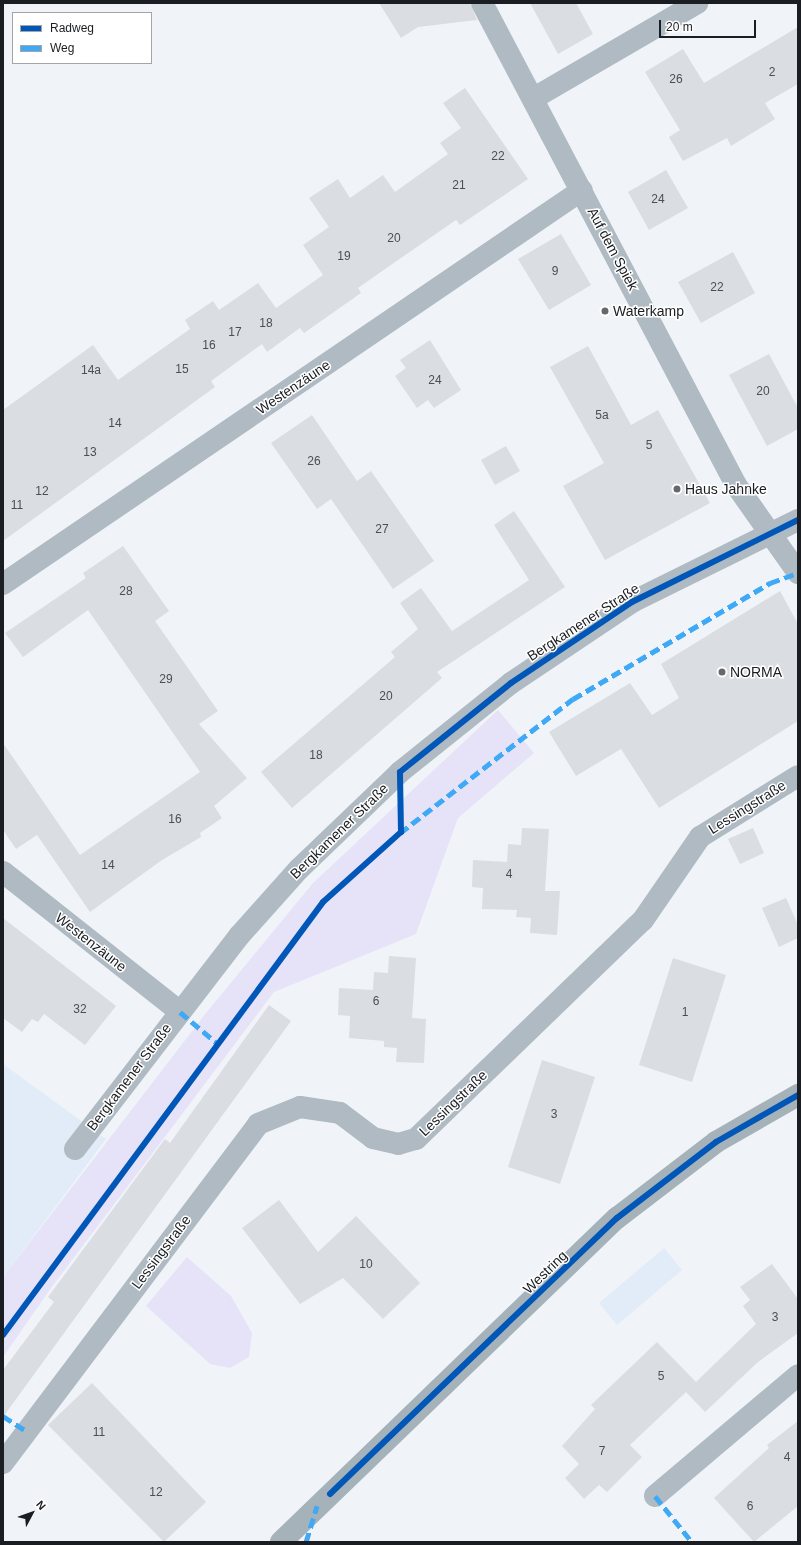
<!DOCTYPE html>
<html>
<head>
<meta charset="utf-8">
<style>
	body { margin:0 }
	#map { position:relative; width:801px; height:1545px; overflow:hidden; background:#f0f4f9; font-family:Arial,sans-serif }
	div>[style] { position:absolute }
	.built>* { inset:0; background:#e2ebf8 }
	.green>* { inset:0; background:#e6e2f8 }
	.building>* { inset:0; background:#dadde2 }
	.minor>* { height:22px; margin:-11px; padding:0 11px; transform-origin:11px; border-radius:11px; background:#afbac2 }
	.major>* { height:22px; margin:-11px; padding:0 11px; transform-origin:11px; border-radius:11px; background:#a5b2b9 }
	.quiet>* { height:5px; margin-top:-2.5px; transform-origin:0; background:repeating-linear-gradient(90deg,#3fa9f5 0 10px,transparent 0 15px) }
	.cycleway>* { height:6px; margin:-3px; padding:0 3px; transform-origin:3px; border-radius:3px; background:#0057b8 }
	.dots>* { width:11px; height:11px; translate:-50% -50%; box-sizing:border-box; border:2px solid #fff; border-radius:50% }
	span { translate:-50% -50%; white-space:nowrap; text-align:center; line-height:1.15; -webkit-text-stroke:3px #fff; paint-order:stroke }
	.number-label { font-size:12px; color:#4b4e52 }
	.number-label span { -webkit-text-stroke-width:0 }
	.street-label { font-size:14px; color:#1a1d21 }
	.poi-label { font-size:14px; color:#1a1d21 }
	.left { translate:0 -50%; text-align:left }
	.frame { position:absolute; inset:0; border:4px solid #1a1d21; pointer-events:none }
	.legend { position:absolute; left:12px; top:12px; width:140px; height:52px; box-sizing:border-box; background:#fff; border:1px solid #a3a5a6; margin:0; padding:5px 7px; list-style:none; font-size:12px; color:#1a1d21 }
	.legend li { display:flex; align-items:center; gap:8px; height:20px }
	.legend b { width:20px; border:1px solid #a3a5a6 }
	.north { position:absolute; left:12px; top:1493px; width:40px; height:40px; -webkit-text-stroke:3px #fff; paint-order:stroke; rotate:49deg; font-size:11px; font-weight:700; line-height:16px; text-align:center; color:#1a1d21 }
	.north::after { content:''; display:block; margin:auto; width:14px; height:18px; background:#1a1d21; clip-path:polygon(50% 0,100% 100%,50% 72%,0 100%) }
	.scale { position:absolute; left:659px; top:20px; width:97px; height:18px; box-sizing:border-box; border:2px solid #1a1d21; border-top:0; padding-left:5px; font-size:12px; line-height:14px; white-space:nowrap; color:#1a1d21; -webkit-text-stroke:3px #fff; paint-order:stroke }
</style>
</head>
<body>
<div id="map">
	<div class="built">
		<i style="clip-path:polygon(3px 1064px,106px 1139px,3px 1277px)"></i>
		<i style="clip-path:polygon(664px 1248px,682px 1270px,617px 1325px,599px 1303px)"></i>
	</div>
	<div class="green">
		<i style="clip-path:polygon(498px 710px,534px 753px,458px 818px,416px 934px,274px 992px,51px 1288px,3px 1357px,3px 1277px,206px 1013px,313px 883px)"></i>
		<i style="clip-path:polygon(187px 1257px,231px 1296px,252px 1333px,249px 1357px,230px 1368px,210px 1364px,146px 1306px)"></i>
	</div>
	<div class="building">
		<i style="clip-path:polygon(379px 3px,470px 3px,477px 20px,418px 27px,401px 38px)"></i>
		<i style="clip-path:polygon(530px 3px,576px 3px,593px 34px,558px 54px)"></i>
		<i style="clip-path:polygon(798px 27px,798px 84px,765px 103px,775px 119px,731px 146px,727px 138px,683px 161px,669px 137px,680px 130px,645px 72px,683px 49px,704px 83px)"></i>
		<i style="clip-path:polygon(465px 88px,528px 179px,460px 225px,456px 220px,385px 269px,358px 288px,361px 293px,304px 333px,300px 328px,267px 352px,262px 344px,211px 381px,215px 387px,3px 541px,3px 410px,93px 345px,118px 380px,190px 329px,185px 320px,213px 301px,219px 310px,258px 283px,276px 308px,323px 275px,303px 245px,329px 227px,309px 198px,338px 179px,350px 198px,383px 175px,395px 192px,448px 154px,440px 143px,461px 128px,443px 103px)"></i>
		<i style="clip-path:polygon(666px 170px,688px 208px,649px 230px,628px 192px)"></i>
		<i style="clip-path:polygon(561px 234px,591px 285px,549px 310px,518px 259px)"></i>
		<i style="clip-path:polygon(733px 252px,755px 293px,701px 323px,678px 282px)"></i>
		<i style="clip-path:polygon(430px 340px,461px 390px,434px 408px,428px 400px,417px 408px,395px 376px,406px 368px,400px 360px)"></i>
		<i style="clip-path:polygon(588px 346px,631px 425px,658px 410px,710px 503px,605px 560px,563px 486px,604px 463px,550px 367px)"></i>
		<i style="clip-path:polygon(769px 354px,798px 408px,798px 429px,767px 446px,729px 375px)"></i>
		<i style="clip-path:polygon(312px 415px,357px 481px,371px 471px,434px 561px,393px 589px,331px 499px,317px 509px,271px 443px)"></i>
		<i style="clip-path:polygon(506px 446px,520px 471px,495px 485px,481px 460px)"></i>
		<i style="clip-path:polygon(514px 511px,565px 587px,437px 672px,442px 678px,292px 808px,261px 772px,395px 657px,391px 652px,418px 629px,400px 603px,421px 588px,452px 631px,529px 580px,494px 525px)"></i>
		<i style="clip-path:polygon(123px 546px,169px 611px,155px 621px,218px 711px,199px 724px,247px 778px,214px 806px,222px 818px,200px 833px,201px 837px,162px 860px,90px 912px,37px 835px,16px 849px,3px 830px,3px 743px,80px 855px,200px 772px,88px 610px,23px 657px,5px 633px,86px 578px,83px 573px)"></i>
		<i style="clip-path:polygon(780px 591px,798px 624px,798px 721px,659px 808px,621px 749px,576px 776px,549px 732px,630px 683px,652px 715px,679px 698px,661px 664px)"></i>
		<i style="clip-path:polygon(522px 828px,549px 829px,545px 891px,560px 891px,557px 935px,530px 933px,531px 918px,516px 917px,517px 910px,482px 909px,483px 888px,472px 887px,473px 860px,507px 862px,508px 844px,521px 845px)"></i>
		<i style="clip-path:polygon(753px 828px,764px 853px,740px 864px,728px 839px)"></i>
		<i style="clip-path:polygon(786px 898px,798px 925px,798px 938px,779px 947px,762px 908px)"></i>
		<i style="clip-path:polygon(3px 918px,116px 1006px,85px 1045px,44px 1014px,38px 1022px,32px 1019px,22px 1032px,3px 1018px)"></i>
		<i style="clip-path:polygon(389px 956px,416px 958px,412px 1018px,426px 1019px,424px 1063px,396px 1062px,397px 1048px,384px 1047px,384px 1041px,349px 1038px,350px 1016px,338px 1015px,339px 988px,373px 990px,374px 972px,388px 973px)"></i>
		<i style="clip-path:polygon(673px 958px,726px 975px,692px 1082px,639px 1065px)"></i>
		<i style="clip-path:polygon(269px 1005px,291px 1021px,3px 1417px,3px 1370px,54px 1302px,48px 1297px,165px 1139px,170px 1143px)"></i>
		<i style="clip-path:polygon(542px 1060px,595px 1077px,560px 1184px,508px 1167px)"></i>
		<i style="clip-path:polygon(279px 1200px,318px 1252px,356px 1216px,420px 1283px,383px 1319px,343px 1278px,300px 1304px,242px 1228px)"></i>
		<i style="clip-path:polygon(772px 1264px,798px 1299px,798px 1333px,758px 1362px,705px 1412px,686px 1392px,630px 1445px,642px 1457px,607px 1492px,599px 1485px,584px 1499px,565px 1478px,579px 1464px,562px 1446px,595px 1409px,591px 1405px,657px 1342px,696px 1382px,756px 1324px,743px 1306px,750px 1300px,740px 1287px)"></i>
		<i style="clip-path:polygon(92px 1383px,206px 1502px,164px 1542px,48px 1425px)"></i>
		<i style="clip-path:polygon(798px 1421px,798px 1506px,754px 1542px,714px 1498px,769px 1448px,767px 1445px)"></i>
	</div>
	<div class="minor">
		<i style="left:482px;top:3px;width:545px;rotate:62.21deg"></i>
		<i style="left:736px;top:485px;width:108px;rotate:54.8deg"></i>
		<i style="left:534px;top:98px;width:189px;rotate:-30.2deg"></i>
		<i style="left:3px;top:584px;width:700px;rotate:-34.23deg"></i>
		<i style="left:3px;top:872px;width:226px;rotate:38.3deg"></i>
		<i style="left:75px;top:1149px;width:269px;rotate:-52.4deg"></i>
		<i style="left:239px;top:936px;width:90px;rotate:-48.2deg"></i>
		<i style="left:299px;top:869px;width:140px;rotate:-43.8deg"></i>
		<i style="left:400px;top:772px;width:142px;rotate:-38.7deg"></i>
		<i style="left:511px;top:683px;width:146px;rotate:-33.8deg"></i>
		<i style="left:632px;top:602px;width:185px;rotate:-26.3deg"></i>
		<i style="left:3px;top:1463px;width:424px;rotate:-53deg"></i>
		<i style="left:258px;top:1124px;width:45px;rotate:-22deg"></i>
		<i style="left:300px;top:1107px;width:40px;rotate:8.5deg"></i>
		<i style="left:340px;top:1113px;width:41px;rotate:37.1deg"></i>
		<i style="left:373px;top:1138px;width:26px;rotate:13deg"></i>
		<i style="left:398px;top:1144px;width:19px;rotate:-16deg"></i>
		<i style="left:416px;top:1139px;width:315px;rotate:-44deg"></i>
		<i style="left:643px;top:920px;width:101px;rotate:-55.5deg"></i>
		<i style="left:700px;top:837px;width:115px;rotate:-31.9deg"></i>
		<i style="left:655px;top:1496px;width:187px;rotate:-40.2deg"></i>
	</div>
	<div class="major">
		<i style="left:281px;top:1542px;width:467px;rotate:-44deg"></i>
		<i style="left:617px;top:1218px;width:125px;rotate:-37.5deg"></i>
		<i style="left:716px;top:1142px;width:95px;rotate:-29.8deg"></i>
	</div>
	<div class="quiet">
		<i style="left:400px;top:833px;width:219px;rotate:-37.8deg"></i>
		<i style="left:573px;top:699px;width:229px;rotate:-30.5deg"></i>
		<i style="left:770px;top:583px;width:30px;rotate:-20deg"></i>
		<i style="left:180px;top:1012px;width:50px;rotate:40.1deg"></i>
		<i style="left:3px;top:1416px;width:27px;rotate:33deg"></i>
		<i style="left:655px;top:1496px;width:59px;rotate:51.2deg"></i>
		<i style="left:306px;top:1542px;width:38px;rotate:-73deg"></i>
	</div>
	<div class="cycleway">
		<i style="left:3px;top:1335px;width:538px;rotate:-53.53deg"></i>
		<i style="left:323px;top:902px;width:105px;rotate:-41.9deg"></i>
		<i style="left:401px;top:832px;width:60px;rotate:-91deg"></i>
		<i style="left:400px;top:772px;width:142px;rotate:-38.7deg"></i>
		<i style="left:511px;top:683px;width:146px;rotate:-33.8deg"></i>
		<i style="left:632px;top:602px;width:185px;rotate:-26.3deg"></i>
		<i style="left:330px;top:1494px;width:398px;rotate:-43.9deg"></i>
		<i style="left:617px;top:1218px;width:125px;rotate:-37.5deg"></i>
		<i style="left:716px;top:1142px;width:95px;rotate:-29.8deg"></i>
	</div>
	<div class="dots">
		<i style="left:605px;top:311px;background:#65686d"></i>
		<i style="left:677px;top:489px;background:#65686d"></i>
		<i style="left:722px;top:672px;background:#65686d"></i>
	</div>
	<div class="number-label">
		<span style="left:772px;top:73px">2</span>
		<span style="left:676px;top:80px">26</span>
		<span style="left:498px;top:157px">22</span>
		<span style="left:459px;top:186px">21</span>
		<span style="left:658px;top:200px">24</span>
		<span style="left:394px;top:239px">20</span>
		<span style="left:344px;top:257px">19</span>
		<span style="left:555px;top:272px">9</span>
		<span style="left:717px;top:288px">22</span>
		<span style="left:266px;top:324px">18</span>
		<span style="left:235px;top:333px">17</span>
		<span style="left:209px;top:346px">16</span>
		<span style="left:182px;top:370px">15</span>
		<span style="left:91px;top:371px">14a</span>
		<span style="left:435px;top:381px">24</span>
		<span style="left:763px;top:392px">20</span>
		<span style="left:602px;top:416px">5a</span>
		<span style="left:115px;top:424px">14</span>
		<span style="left:649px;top:446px">5</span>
		<span style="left:90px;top:453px">13</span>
		<span style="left:314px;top:462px">26</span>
		<span style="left:42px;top:492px">12</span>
		<span style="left:17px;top:506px">11</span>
		<span style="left:382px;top:530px">27</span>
		<span style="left:126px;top:592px">28</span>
		<span style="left:166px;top:680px">29</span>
		<span style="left:386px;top:697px">20</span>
		<span style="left:316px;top:756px">18</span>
		<span style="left:175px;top:820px">16</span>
		<span style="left:108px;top:866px">14</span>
		<span style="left:509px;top:875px">4</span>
		<span style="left:376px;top:1002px">6</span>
		<span style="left:80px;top:1010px">32</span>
		<span style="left:685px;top:1013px">1</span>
		<span style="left:554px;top:1115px">3</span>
		<span style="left:366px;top:1265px">10</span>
		<span style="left:775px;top:1318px">3</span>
		<span style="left:661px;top:1377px">5</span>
		<span style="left:99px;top:1433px">11</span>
		<span style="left:602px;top:1452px">7</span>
		<span style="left:787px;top:1458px">4</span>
		<span style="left:156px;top:1493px">12</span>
		<span style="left:750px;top:1507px">6</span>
	</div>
	<div class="street-label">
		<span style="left:613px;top:249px;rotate:62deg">Auf dem Spiek</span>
		<span style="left:293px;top:387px;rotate:-34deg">Westenzäune</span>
		<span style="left:583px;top:622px;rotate:-33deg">Bergkamener Straße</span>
		<span style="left:747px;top:807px;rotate:-32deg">Lessingstraße</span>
		<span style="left:339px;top:831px;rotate:-44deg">Bergkamener Straße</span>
		<span style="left:91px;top:942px;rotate:38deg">Westenzäune</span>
		<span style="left:129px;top:1077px;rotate:-53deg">Bergkamener Straße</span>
		<span style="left:453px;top:1103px;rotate:-44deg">Lessingstraße</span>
		<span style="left:161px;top:1252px;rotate:-53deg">Lessingstraße</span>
		<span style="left:545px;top:1272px;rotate:-44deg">Westring</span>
	</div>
	<div class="poi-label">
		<span class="left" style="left:613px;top:311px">Waterkamp</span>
		<span class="left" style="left:685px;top:489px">Haus Jahnke</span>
		<span class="left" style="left:730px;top:672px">NORMA</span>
	</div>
	<div class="frame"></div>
	<ul class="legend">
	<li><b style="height:5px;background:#0057b8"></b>Radweg</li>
	<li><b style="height:5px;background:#3fa9f5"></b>Weg</li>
	</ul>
	<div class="north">N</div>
	<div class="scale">20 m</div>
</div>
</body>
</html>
